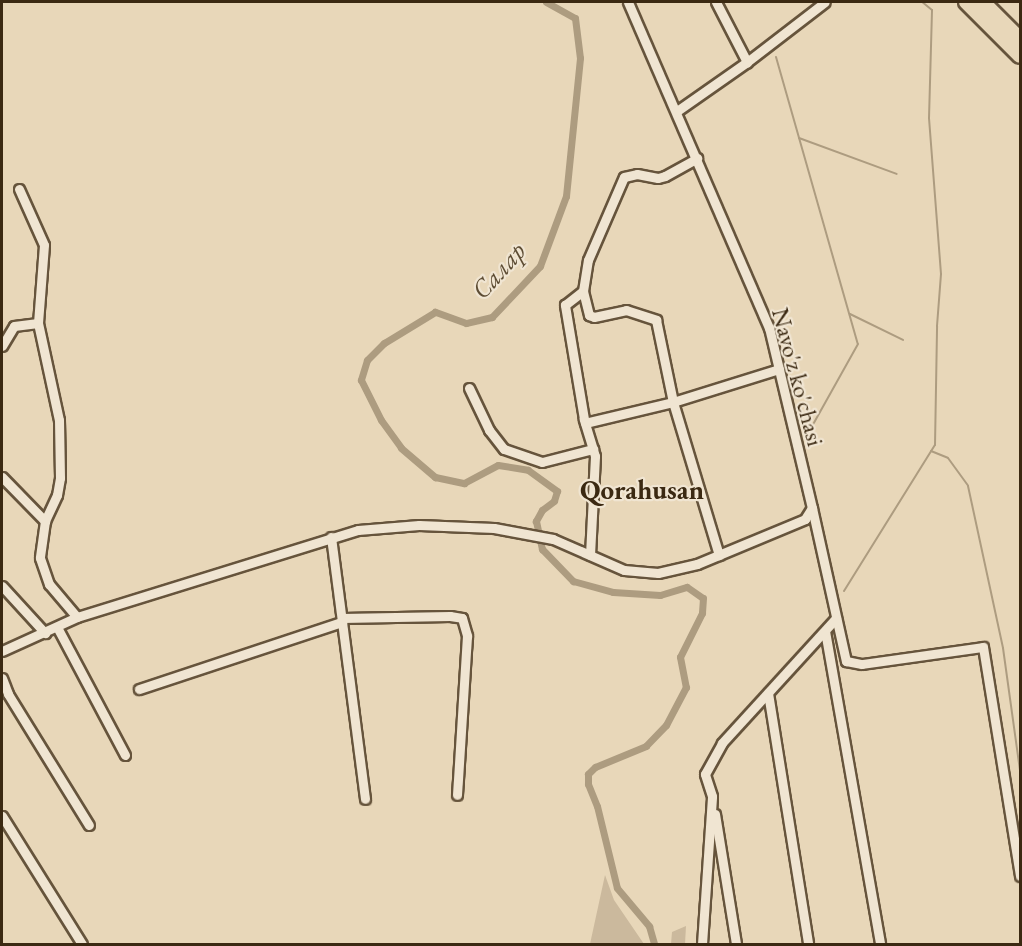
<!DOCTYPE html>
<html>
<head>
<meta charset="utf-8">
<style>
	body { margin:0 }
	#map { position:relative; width:1022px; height:946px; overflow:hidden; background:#e8d7b9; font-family:"EB Garamond",serif }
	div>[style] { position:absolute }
	.green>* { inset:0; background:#cbb99d }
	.stream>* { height:2px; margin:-1px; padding:0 1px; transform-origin:1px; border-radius:1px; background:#ad9c80 }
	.canal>* { height:7px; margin:-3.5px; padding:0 3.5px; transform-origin:3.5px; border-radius:3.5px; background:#ad9c80 }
	.roads { filter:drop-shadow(2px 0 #66543c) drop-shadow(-2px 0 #66543c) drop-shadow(0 2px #66543c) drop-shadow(0 -2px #66543c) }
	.minor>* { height:9px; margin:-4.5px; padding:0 4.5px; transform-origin:4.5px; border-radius:4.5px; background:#f0e5d2 }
	.highway>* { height:14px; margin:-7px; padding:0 7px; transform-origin:7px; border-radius:7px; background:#e8d7b9 }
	span { translate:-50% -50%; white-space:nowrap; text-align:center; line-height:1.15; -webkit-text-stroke:4.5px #f0e5d2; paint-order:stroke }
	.street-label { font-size:24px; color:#3b2912 }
	.water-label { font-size:26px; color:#5d4c33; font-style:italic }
	.quarter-label { font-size:27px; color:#3b2912; font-weight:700 }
	.frame { position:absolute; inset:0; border:3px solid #3b2912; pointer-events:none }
</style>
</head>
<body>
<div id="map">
	<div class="green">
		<i style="clip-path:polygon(605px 875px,614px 900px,644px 944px,590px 944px)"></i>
		<i style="clip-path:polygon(686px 926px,685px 944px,671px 944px,672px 932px)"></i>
	</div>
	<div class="stream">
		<i style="left:776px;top:57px;width:298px;rotate:74.1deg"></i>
		<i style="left:858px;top:344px;width:98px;rotate:119.2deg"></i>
		<i style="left:799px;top:138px;width:104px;rotate:20.2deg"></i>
		<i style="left:850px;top:314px;width:59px;rotate:26.1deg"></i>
		<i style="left:931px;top:451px;width:18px;rotate:22deg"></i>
		<i style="left:948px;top:458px;width:34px;rotate:54deg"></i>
		<i style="left:968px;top:486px;width:166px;rotate:77.8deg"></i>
		<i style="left:1003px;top:648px;width:124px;rotate:82.1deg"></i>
		<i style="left:844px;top:591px;width:172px;rotate:-58.1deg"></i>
		<i style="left:935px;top:445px;width:119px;rotate:-89deg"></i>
		<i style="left:937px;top:326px;width:52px;rotate:-85.6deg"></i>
		<i style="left:941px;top:274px;width:156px;rotate:-94.4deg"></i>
		<i style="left:929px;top:118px;width:108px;rotate:-88.4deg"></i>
		<i style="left:932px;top:10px;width:13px;rotate:-141deg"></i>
	</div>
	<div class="canal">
		<i style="left:546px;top:2px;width:33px;rotate:29deg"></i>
		<i style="left:575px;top:18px;width:40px;rotate:82.9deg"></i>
		<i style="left:580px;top:58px;width:139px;rotate:95.8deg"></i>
		<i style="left:566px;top:196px;width:75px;rotate:110.4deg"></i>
		<i style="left:540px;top:266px;width:70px;rotate:133.3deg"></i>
		<i style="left:492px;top:317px;width:27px;rotate:167deg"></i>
		<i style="left:466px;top:323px;width:33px;rotate:-160deg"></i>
		<i style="left:435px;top:312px;width:60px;rotate:148.7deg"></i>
		<i style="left:384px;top:343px;width:24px;rotate:135deg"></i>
		<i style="left:367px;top:360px;width:21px;rotate:107deg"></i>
		<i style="left:361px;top:380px;width:45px;rotate:63.4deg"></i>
		<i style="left:381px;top:420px;width:34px;rotate:54deg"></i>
		<i style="left:401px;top:448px;width:45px;rotate:40.5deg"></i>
		<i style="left:435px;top:477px;width:30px;rotate:12deg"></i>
		<i style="left:464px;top:483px;width:38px;rotate:-28deg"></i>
		<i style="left:498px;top:465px;width:30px;rotate:9deg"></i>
		<i style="left:528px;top:470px;width:36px;rotate:36deg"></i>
		<i style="left:557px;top:491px;width:10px;rotate:107deg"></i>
		<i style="left:554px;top:501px;width:15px;rotate:143deg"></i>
		<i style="left:542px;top:510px;width:13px;rotate:119deg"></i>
		<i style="left:536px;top:521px;width:29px;rotate:78deg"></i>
		<i style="left:542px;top:549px;width:45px;rotate:45.9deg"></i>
		<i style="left:573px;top:581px;width:41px;rotate:15.4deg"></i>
		<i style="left:613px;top:592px;width:47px;rotate:3.7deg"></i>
		<i style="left:660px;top:595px;width:28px;rotate:-17deg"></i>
		<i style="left:687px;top:587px;width:19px;rotate:35deg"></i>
		<i style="left:703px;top:598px;width:15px;rotate:94deg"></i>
		<i style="left:702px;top:613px;width:49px;rotate:116.6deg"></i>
		<i style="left:680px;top:657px;width:31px;rotate:79deg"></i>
		<i style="left:686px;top:687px;width:43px;rotate:117.8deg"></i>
		<i style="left:666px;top:725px;width:29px;rotate:134deg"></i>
		<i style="left:646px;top:746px;width:55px;rotate:157.6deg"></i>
		<i style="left:595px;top:767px;width:10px;rotate:135deg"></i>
		<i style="left:588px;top:774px;width:10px;rotate:90deg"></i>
		<i style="left:588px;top:784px;width:24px;rotate:68deg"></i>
		<i style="left:597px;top:806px;width:84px;rotate:76.3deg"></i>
		<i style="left:617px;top:888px;width:50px;rotate:49.9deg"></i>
		<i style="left:649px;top:926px;width:19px;rotate:74deg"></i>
	</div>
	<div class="roads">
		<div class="minor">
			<i style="left:716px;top:2px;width:68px;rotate:62.7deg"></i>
			<i style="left:677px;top:111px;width:85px;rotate:-35deg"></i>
			<i style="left:747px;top:62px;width:98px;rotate:-37.6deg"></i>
			<i style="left:19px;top:189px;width:61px;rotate:65.9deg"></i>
			<i style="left:44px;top:245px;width:78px;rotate:94.4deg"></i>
			<i style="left:38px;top:323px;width:99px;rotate:77.8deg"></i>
			<i style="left:59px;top:420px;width:58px;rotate:89deg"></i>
			<i style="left:60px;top:478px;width:17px;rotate:100deg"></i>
			<i style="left:57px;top:495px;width:29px;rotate:115deg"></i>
			<i style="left:45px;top:521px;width:37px;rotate:98deg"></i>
			<i style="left:40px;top:558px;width:28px;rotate:71deg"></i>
			<i style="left:49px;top:584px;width:43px;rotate:49.7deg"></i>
			<i style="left:583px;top:291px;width:25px;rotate:76deg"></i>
			<i style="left:589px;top:315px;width:5px;rotate:22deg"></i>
			<i style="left:594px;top:317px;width:33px;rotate:-12deg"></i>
			<i style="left:626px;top:310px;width:32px;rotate:18deg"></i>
			<i style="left:656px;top:320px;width:84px;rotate:78.3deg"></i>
			<i style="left:673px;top:402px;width:160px;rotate:73.3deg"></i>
			<i style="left:2px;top:346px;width:23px;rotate:-59deg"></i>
			<i style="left:14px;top:326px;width:24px;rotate:-7deg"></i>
			<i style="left:469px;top:388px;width:47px;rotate:64.5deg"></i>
			<i style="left:489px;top:430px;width:24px;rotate:52deg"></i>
			<i style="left:504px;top:449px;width:40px;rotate:18.9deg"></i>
			<i style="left:542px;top:462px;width:53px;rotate:-14.3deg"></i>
			<i style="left:585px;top:423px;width:90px;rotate:-13.4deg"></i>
			<i style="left:673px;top:402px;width:111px;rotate:-17.3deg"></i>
			<i style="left:2px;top:477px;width:62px;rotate:45.7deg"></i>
			<i style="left:812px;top:508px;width:157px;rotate:77.5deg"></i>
			<i style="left:846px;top:661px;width:16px;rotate:11deg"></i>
			<i style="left:862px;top:664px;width:122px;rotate:-8deg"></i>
			<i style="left:983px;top:647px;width:232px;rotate:80.8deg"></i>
			<i style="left:331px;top:537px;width:264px;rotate:82.6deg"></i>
			<i style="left:590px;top:555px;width:99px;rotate:-87.1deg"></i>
			<i style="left:595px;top:456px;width:39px;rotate:-107deg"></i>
			<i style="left:584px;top:419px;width:116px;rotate:-99.5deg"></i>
			<i style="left:565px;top:305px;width:23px;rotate:-38deg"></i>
			<i style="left:583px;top:291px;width:31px;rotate:-81deg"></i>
			<i style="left:588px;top:260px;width:90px;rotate:-66.6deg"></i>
			<i style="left:624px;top:177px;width:13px;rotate:-13deg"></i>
			<i style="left:637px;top:174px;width:21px;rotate:11deg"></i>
			<i style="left:658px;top:178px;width:7px;rotate:-16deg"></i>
			<i style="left:665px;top:176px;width:37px;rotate:-29deg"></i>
			<i style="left:2px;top:586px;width:64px;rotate:47.5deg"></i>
			<i style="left:342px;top:618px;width:108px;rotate:-1.1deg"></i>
			<i style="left:450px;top:616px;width:12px;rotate:9deg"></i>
			<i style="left:462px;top:618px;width:19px;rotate:74deg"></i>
			<i style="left:467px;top:636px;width:159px;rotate:93.6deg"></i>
			<i style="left:57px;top:627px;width:145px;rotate:62deg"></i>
			<i style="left:825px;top:631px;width:318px;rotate:80deg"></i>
			<i style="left:2px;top:651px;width:82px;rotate:-24.4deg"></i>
			<i style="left:77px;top:617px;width:294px;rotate:-17.2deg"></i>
			<i style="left:358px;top:530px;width:61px;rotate:-4.7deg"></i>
			<i style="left:419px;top:525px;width:75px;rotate:2.3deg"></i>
			<i style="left:494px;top:528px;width:60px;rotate:10.6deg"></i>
			<i style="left:553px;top:539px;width:77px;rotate:23.6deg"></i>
			<i style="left:624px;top:570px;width:34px;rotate:5deg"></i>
			<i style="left:658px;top:573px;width:40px;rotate:-13deg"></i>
			<i style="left:697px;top:564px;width:117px;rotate:-22.6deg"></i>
			<i style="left:805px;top:519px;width:13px;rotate:-58deg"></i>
			<i style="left:812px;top:508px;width:185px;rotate:-103.4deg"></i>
			<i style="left:769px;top:328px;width:355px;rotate:-113.4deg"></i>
			<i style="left:2px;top:678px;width:17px;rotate:69deg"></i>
			<i style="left:8px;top:694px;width:154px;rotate:58.3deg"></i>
			<i style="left:139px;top:689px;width:214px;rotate:-18.3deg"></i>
			<i style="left:768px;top:693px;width:254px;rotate:80.9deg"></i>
			<i style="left:715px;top:814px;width:132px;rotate:80.8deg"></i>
			<i style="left:2px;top:816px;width:151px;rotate:58deg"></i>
			<i style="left:702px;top:944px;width:148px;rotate:-86.1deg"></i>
			<i style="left:712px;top:796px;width:23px;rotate:-108deg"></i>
			<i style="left:705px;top:774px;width:35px;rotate:-61deg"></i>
			<i style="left:722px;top:743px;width:169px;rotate:-47.6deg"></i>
		</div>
		<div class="highway">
			<i style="left:966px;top:2px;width:76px;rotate:45deg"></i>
			<i style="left:983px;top:2px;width:52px;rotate:45deg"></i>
		</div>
	</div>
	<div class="street-label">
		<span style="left:798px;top:377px;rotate:75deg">Navo'z ko'chasi</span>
	</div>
	<div class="water-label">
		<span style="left:499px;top:271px;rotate:-48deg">Салар</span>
	</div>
	<div class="quarter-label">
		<span style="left:642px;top:490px">Qorahusan</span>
	</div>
	<div class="frame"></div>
</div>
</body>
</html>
